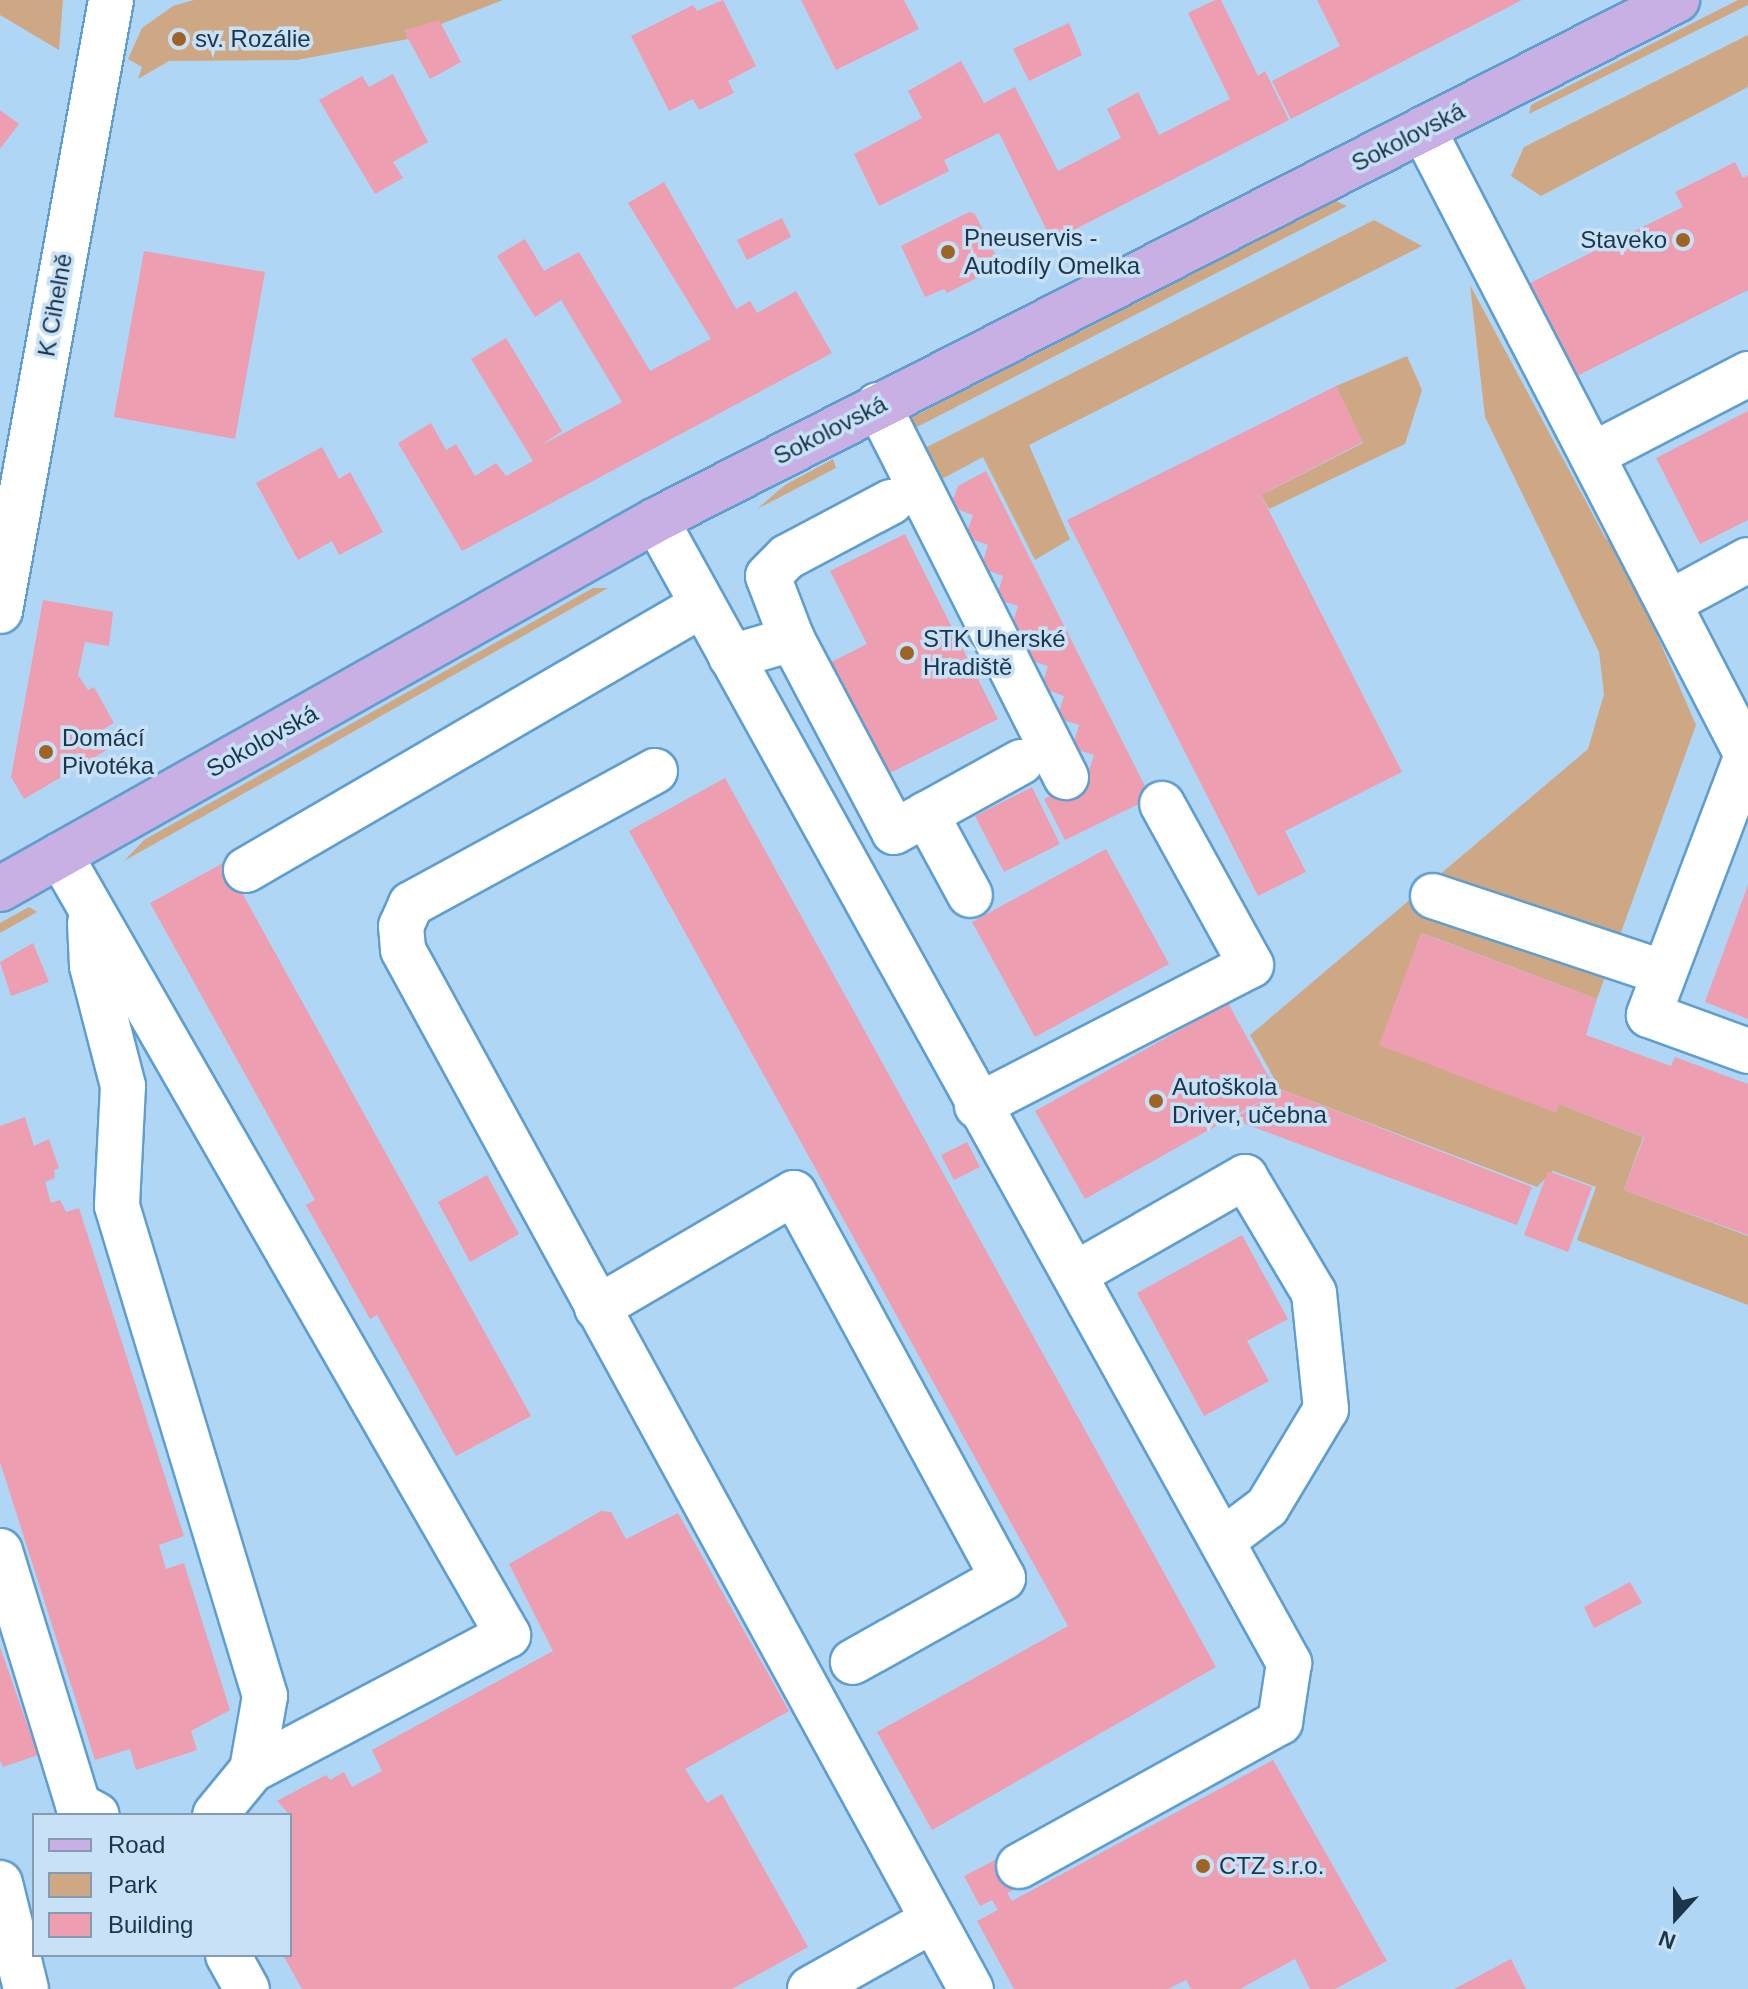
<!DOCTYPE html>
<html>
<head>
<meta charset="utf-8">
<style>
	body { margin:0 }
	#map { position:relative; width:1748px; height:1989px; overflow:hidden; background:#b0d6f5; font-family:Arial,sans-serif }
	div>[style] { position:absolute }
	.green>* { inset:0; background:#cea885 }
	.building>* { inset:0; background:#ed9eb1 }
	.roads { filter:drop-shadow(2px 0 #5f9ece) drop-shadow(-2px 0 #5f9ece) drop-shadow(0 2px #5f9ece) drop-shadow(0 -2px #5f9ece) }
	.minor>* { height:44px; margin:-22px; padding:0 22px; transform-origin:22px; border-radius:22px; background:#fff }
	.major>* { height:44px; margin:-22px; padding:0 22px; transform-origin:22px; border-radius:22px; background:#c8b0e5 }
	.dots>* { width:22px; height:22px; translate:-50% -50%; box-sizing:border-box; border:4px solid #c8e1f6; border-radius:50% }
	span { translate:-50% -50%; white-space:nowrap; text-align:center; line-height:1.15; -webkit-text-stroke:7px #c8e1f6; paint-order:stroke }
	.poi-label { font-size:24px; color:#1b354a }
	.left { translate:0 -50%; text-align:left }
	.right { translate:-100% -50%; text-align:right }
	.street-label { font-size:24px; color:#1b354a }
	.legend { position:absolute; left:32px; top:1813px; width:260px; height:144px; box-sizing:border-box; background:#c8e1f6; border:2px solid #839cb1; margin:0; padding:10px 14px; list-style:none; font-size:24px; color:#1b354a }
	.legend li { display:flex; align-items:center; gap:16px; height:40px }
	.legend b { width:40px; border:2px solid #839cb1 }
	.north { position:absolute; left:1636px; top:1877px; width:80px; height:80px; -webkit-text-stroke:6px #c8e1f6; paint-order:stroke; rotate:201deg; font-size:22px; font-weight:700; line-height:32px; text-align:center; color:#1b354a }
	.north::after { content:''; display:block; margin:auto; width:28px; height:36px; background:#1b354a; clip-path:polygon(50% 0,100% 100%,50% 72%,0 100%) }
</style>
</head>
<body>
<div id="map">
	<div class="green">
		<i style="clip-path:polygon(0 0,63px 0,59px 50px,0 15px)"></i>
		<i style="clip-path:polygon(194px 0,503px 0,441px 24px,405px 30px,408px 39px,297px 60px,169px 61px,138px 79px,142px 67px,128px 59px,142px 28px,173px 6px)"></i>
		<i style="clip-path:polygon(1738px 0,1748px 0,1748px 5px,1529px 114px,1531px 105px)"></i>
		<i style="clip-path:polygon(1748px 35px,1748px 87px,1541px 196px,1511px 176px,1524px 147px)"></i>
		<i style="clip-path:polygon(1336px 201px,1347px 206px,915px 428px,911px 418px)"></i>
		<i style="clip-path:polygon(1374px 220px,1422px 246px,1029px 445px,1070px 539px,1035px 560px,983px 457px,938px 481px,921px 450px)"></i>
		<i style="clip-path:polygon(1470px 285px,1606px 539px,1619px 547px,1696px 725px,1597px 999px,1422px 933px,1556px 1112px,1559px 1104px,1643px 1137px,1624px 1190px,1748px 1236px,1748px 1305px,1577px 1240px,1596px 1187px,1553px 1171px,1537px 1187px,1280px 1089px,1250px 1035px,1588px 749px,1604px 694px,1599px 652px,1485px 417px)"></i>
		<i style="clip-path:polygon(1407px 356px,1422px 390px,1405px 444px,1269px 509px,1261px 495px,1363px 443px,1336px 386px)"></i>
		<i style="clip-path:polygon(833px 459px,836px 468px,757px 509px,785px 485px)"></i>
		<i style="clip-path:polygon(593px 588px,608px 588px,124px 861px,144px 840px)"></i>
		<i style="clip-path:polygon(29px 907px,37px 912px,0 933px,0 923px)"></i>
	</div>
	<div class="building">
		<i style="clip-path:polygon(723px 0,756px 66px,728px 81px,734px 93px,699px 110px,693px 99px,669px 111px,631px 36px,693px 5px,697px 11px)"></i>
		<i style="clip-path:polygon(801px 0,904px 0,919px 29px,836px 70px)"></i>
		<i style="clip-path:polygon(1215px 0,1221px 0,1258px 76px,1265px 71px,1289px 120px,1052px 241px,999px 133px,944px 160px,949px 171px,879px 206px,854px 154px,922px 118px,908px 91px,961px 61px,984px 103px,1015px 87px,1058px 171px,1121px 138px,1107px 109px,1138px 92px,1159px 135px,1230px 99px,1188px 13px)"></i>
		<i style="clip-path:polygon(1317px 0,1522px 0,1291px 119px,1272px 81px,1340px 46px)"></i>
		<i style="clip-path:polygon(439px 20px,461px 62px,430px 79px,404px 31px)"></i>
		<i style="clip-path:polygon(1069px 23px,1082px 55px,1029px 81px,1013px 49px)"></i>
		<i style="clip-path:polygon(393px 74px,428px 142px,393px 162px,403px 178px,375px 194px,319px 100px,362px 76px,369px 87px)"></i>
		<i style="clip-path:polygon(0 110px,19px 124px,0 149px)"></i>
		<i style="clip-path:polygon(1735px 162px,1743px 178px,1748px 175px,1748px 290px,1575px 377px,1528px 284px,1683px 207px,1675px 192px)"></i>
		<i style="clip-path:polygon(664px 182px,736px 309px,750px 301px,757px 313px,796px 291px,832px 353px,462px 551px,398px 443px,431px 423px,446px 450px,456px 444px,475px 476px,496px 463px,506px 476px,533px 461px,471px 359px,506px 338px,562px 431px,540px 446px,622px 402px,561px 300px,535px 317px,497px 256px,525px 239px,544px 271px,579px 252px,650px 371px,711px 339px,628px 203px)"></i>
		<i style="clip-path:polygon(969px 212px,975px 214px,1001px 266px,947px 293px,944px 289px,925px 297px,901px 246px)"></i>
		<i style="clip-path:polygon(782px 218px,791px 237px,747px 260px,737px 240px)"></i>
		<i style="clip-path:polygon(144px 251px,265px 272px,235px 439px,114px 417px)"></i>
		<i style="clip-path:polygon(1336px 386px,1363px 442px,1261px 495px,1402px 772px,1285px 831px,1306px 872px,1258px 896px,1067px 520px)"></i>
		<i style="clip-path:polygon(1748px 411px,1748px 520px,1700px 544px,1656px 458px)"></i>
		<i style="clip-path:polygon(322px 447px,339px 479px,350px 472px,383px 532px,339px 555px,332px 541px,298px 560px,256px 483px)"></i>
		<i style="clip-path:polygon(986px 471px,1151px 798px,1065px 840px,1044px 799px,1087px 777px,1094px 755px,1072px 748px,1079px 725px,1057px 718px,1064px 696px,1041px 688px,1048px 666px,1026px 659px,1034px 636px,1011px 628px,1018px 606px,996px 599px,1003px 576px,981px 568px,988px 545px,965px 537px,973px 515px,950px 507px,958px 486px)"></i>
		<i style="clip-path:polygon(905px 534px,998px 719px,888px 774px,831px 662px,867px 644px,830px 571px)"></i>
		<i style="clip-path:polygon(43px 600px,113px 612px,109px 646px,85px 642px,78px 675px,88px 690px,94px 687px,114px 723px,102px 730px,112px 747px,24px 799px,11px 777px)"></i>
		<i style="clip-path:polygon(725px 778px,1216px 1667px,932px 1830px,877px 1732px,1068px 1626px,629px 831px)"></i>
		<i style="clip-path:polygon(1032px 787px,1060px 844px,1004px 872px,975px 816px)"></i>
		<i style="clip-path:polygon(1106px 849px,1169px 964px,1035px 1037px,972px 922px)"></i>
		<i style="clip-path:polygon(225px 862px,531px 1416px,456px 1456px,377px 1315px,370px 1319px,306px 1205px,315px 1200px,150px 903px)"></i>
		<i style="clip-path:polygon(1748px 885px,1748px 1019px,1705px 1002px)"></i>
		<i style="clip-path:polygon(1421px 933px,1597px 999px,1586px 1035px,1671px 1066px,1675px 1057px,1748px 1084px,1748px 1235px,1624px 1190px,1644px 1137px,1559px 1104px,1556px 1113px,1379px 1045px)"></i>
		<i style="clip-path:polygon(33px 943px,49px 982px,11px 996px,0 962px)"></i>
		<i style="clip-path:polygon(1228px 1003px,1277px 1092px,1085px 1199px,1035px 1111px)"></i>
		<i style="clip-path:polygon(1280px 1089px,1532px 1187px,1517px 1225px,1245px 1124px,1240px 1115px)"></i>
		<i style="clip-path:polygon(25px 1117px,34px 1146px,49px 1139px,59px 1168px,54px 1170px,55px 1178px,45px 1182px,51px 1203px,60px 1200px,66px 1212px,79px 1208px,184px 1536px,159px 1545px,166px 1569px,184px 1563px,230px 1710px,191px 1731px,197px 1750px,136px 1770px,130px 1749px,95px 1760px,0 1462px,0 1126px)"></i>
		<i style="clip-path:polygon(967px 1142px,980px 1167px,954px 1180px,941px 1155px)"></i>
		<i style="clip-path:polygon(1548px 1171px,1592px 1187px,1568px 1252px,1524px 1235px)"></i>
		<i style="clip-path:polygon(487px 1175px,519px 1234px,470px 1262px,438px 1202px)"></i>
		<i style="clip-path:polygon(1242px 1235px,1288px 1319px,1247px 1341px,1269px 1381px,1204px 1416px,1137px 1293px)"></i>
		<i style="clip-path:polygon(601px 1511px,611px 1512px,626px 1539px,678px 1513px,789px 1711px,685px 1769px,707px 1803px,722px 1794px,808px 1947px,732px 1989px,302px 1989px,283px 1955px,290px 1955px,290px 1815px,277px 1801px,326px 1775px,330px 1780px,344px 1772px,352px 1787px,382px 1771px,372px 1750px,553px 1651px,509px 1564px)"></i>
		<i style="clip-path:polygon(1630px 1582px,1642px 1603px,1594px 1628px,1584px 1607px)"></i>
		<i style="clip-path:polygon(0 1647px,38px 1755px,3px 1767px,0 1760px)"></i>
		<i style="clip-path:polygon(1273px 1760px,1387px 1961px,1335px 1989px,1310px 1989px,1295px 1959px,1240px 1989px,1191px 1989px,1186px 1980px,1168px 1989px,1014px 1989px,977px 1921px,998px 1910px,992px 1900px,980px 1906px,964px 1876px,1001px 1857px,1017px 1888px,1007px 1893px,1012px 1901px)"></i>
		<i style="clip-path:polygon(1511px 1959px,1526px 1989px,1454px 1989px)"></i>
	</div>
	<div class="roads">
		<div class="minor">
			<i style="left:1423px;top:129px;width:705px;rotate:62.64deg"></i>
			<i style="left:1747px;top:755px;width:278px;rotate:110.7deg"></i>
			<i style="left:1649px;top:1015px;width:105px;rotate:20deg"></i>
			<i style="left:878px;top:405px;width:417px;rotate:63.2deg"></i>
			<i style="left:1592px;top:455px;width:176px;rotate:-27.4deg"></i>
			<i style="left:656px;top:520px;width:1307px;rotate:61.02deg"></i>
			<i style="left:1289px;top:1663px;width:60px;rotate:98.7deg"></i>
			<i style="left:1280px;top:1722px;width:298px;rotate:151.1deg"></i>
			<i style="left:1672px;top:601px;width:86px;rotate:-28.3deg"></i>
			<i style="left:0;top:611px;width:621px;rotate:-79.7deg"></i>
			<i style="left:792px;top:639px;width:67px;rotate:-110.9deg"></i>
			<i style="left:768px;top:576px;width:27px;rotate:-45deg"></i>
			<i style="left:787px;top:557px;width:118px;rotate:-27.9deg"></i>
			<i style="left:731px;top:657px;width:64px;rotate:-16.4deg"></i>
			<i style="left:792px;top:639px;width:218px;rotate:62.1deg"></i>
			<i style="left:894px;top:832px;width:145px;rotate:-28.9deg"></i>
			<i style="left:655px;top:771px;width:278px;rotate:151.4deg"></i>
			<i style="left:411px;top:904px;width:24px;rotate:114deg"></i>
			<i style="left:401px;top:926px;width:24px;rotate:85deg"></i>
			<i style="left:403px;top:950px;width:1184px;rotate:61.34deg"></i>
			<i style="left:926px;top:814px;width:92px;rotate:61.5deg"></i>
			<i style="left:60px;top:855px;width:900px;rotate:60.13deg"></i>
			<i style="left:508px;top:1635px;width:289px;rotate:152.2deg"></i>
			<i style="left:246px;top:870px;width:527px;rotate:-30.16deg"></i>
			<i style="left:1433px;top:896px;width:243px;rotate:18.4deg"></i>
			<i style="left:90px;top:923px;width:43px;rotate:87.3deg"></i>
			<i style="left:92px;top:966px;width:124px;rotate:75.5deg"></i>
			<i style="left:123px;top:1086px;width:120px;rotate:92.9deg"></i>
			<i style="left:117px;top:1206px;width:512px;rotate:73.19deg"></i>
			<i style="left:265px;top:1696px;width:75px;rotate:100deg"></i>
			<i style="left:252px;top:1770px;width:58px;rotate:129.4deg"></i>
			<i style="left:977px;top:1106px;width:308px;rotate:-27.2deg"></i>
			<i style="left:1251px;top:965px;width:184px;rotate:-118.9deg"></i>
			<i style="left:1075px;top:1274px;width:196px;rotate:-29.7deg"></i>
			<i style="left:1245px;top:1177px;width:135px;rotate:59.3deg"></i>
			<i style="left:1314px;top:1293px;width:117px;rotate:84.1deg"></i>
			<i style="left:1326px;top:1409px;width:114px;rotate:121deg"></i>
			<i style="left:1267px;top:1507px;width:56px;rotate:142.9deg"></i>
			<i style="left:597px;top:1308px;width:228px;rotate:-30.3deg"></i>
			<i style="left:794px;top:1193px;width:438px;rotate:61.5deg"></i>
			<i style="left:1003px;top:1578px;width:172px;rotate:150.8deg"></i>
			<i style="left:0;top:1551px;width:266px;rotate:72.9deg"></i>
			<i style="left:78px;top:1805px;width:21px;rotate:28deg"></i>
			<i style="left:0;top:1883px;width:109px;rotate:76.2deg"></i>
			<i style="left:228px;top:1955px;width:39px;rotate:61deg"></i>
			<i style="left:810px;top:1989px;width:141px;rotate:-29.3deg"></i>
		</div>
		<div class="major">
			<i style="left:0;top:889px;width:753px;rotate:-29.36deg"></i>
			<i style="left:656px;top:520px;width:1146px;rotate:-26.99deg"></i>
		</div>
	</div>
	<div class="dots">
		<i style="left:179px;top:39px;background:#9f6425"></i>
		<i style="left:1683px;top:240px;background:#9f6425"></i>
		<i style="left:948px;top:252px;background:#9f6425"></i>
		<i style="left:907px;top:653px;background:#9f6425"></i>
		<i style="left:46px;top:752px;background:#9f6425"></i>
		<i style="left:1156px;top:1101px;background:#9f6425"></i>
		<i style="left:1203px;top:1866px;background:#9f6425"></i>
	</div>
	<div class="poi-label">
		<span class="left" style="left:195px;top:39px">sv. Rozálie</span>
		<span class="left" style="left:964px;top:252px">Pneuservis -<br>Autodíly Omelka</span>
		<span class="right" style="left:1667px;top:240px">Staveko</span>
		<span class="left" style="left:923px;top:653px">STK Uherské<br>Hradiště</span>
		<span class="left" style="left:62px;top:752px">Domácí<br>Pivotéka</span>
		<span class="left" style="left:1172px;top:1101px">Autoškola<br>Driver, učebna</span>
		<span class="left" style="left:1219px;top:1866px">CTZ s.r.o.</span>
	</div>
	<div class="street-label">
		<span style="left:1408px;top:137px;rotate:-27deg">Sokolovská</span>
		<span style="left:55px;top:305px;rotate:-80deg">K Cihelně</span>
		<span style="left:830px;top:430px;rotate:-27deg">Sokolovská</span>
		<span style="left:262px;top:741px;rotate:-29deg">Sokolovská</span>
	</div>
	<ul class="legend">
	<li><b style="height:10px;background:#c8b0e5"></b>Road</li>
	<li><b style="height:22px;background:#cea885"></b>Park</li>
	<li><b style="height:22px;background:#ed9eb1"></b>Building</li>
	</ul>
	<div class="north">N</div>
</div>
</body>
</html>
